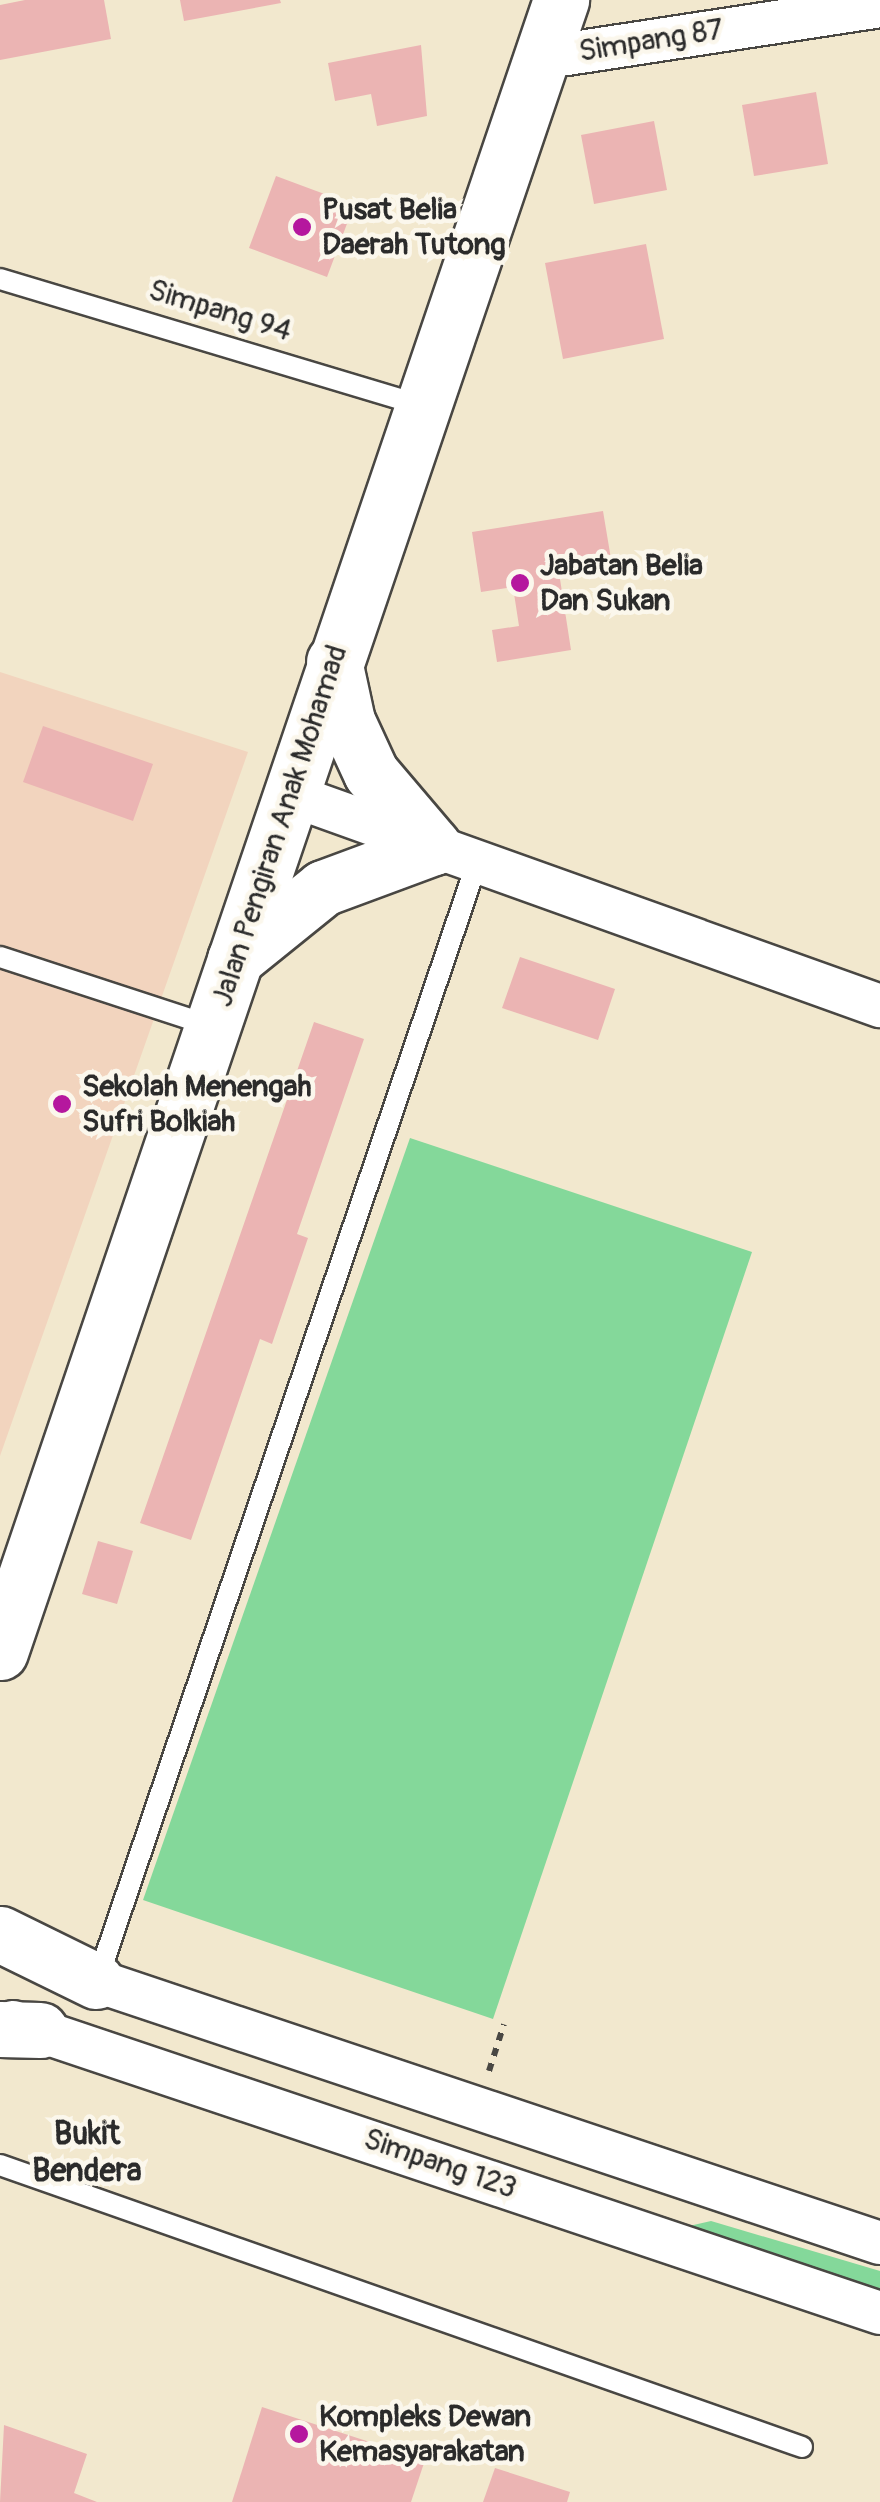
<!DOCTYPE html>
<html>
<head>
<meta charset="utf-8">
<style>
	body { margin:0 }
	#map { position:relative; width:880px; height:2502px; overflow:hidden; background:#f2e8ce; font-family:Pangolin,sans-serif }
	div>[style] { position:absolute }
	.built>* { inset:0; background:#f2d4be }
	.green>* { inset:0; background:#84d89a }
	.building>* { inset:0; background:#ebb4b3 }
	.path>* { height:6px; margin-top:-3px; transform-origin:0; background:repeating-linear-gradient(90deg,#494743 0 8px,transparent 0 16px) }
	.roads { filter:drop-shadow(2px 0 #494743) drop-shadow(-2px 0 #494743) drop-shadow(0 2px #494743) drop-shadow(0 -2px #494743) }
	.lane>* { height:20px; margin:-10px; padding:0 10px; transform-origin:10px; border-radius:10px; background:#fff }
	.street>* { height:42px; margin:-21px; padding:0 21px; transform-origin:21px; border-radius:21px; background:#fff }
	.secondary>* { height:55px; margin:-27.5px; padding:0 27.5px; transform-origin:27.5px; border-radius:27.5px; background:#fff }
	.dots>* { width:28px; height:28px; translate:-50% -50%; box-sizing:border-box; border:5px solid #fbf7ec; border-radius:50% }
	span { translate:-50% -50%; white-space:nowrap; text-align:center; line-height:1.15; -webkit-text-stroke:9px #fbf7ec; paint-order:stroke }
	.street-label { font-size:30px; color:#2b2b2b }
	.poi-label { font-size:30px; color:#2b2b2b; font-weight:700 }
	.left { translate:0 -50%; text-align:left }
	.neighbourhood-label { font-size:32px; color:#2b2b2b; font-weight:700 }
</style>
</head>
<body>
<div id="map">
	<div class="built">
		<i style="clip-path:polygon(0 672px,248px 752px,0 1456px)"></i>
	</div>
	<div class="green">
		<i style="clip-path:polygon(410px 1138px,752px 1252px,493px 2019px,143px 1900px)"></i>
		<i style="clip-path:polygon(711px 2221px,880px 2271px,880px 2296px,676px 2229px)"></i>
	</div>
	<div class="building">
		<i style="clip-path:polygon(25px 0,104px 0,111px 39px,0 60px,0 5px)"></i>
		<i style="clip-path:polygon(180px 0,280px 0,281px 3px,184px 21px)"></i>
		<i style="clip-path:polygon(421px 45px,427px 116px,377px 126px,371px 94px,335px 101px,328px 63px)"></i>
		<i style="clip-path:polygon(816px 92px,828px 164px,754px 176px,742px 105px)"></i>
		<i style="clip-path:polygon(654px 121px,667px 190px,594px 204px,581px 135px)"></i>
		<i style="clip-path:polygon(276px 176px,354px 205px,327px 277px,249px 248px)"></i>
		<i style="clip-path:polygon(646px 244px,664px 339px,563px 359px,545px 263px)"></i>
		<i style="clip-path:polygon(603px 511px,613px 571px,560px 579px,571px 650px,497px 662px,492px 630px,519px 626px,513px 587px,481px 592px,472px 532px)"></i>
		<i style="clip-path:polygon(43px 726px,153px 764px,133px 821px,23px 782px)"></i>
		<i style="clip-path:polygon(520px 957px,615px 989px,598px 1040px,502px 1008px)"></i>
		<i style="clip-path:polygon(314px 1022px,364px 1039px,297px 1234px,308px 1238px,272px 1344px,260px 1339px,191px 1540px,140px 1523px)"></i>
		<i style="clip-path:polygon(98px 1541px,133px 1551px,117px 1604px,82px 1594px)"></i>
		<i style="clip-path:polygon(262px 2407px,425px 2460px,411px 2502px,232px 2502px)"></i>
		<i style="clip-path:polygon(4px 2425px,87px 2454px,74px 2493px,97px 2502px,0 2502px)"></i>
		<i style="clip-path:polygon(495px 2468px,570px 2492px,567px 2502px,483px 2502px)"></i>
	</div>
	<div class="path">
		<i style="left:489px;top:2071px;width:49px;rotate:-72.3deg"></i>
	</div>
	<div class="roads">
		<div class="lane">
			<i style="left:0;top:279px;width:438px;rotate:16.7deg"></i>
			<i style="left:0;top:957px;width:222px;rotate:18.1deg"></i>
			<i style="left:98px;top:1978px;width:1178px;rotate:-71.23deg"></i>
			<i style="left:0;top:2165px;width:850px;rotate:19.37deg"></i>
		</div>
		<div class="street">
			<i style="left:541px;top:58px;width:343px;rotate:-8.7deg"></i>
			<i style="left:291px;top:795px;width:626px;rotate:19.71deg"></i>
			<i style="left:70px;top:1972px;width:854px;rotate:18.5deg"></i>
			<i style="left:13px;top:2022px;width:915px;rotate:18.55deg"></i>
		</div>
		<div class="secondary">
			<i style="left:235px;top:959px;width:113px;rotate:-38.9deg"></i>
			<i style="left:323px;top:888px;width:118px;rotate:-20.3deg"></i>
			<i style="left:434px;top:847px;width:97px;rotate:-130.4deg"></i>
			<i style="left:371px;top:773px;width:57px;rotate:-114.8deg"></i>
			<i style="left:347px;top:721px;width:61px;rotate:-102.2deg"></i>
			<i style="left:0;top:1652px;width:1745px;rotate:-71.24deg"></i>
			<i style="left:0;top:1934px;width:107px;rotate:26.1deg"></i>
			<i style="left:0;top:2029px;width:40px;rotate:1.4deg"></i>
		</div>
	</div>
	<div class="dots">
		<i style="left:302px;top:227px;background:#b5179e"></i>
		<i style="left:520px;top:583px;background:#b5179e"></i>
		<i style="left:62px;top:1104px;background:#b5179e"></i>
		<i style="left:299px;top:2434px;background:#b5179e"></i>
	</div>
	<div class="street-label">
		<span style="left:651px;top:41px;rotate:-9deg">Simpang 87</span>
		<span style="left:220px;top:311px;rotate:17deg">Simpang 94</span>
		<span style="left:280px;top:826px;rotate:-72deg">Jalan Pengiran Anak Mohamad</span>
		<span style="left:440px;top:2164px;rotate:19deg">Simpang 123</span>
	</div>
	<div class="poi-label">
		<span class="left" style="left:322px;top:227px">Pusat Belia<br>Daerah Tutong</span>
		<span class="left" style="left:540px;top:583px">Jabatan Belia<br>Dan Sukan</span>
		<span class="left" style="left:82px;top:1104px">Sekolah Menengah<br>Sufri Bolkiah</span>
		<span class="left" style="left:319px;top:2434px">Kompleks Dewan<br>Kemasyarakatan</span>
	</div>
	<div class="neighbourhood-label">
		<span style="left:87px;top:2153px">Bukit<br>Bendera</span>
	</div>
</div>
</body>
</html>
